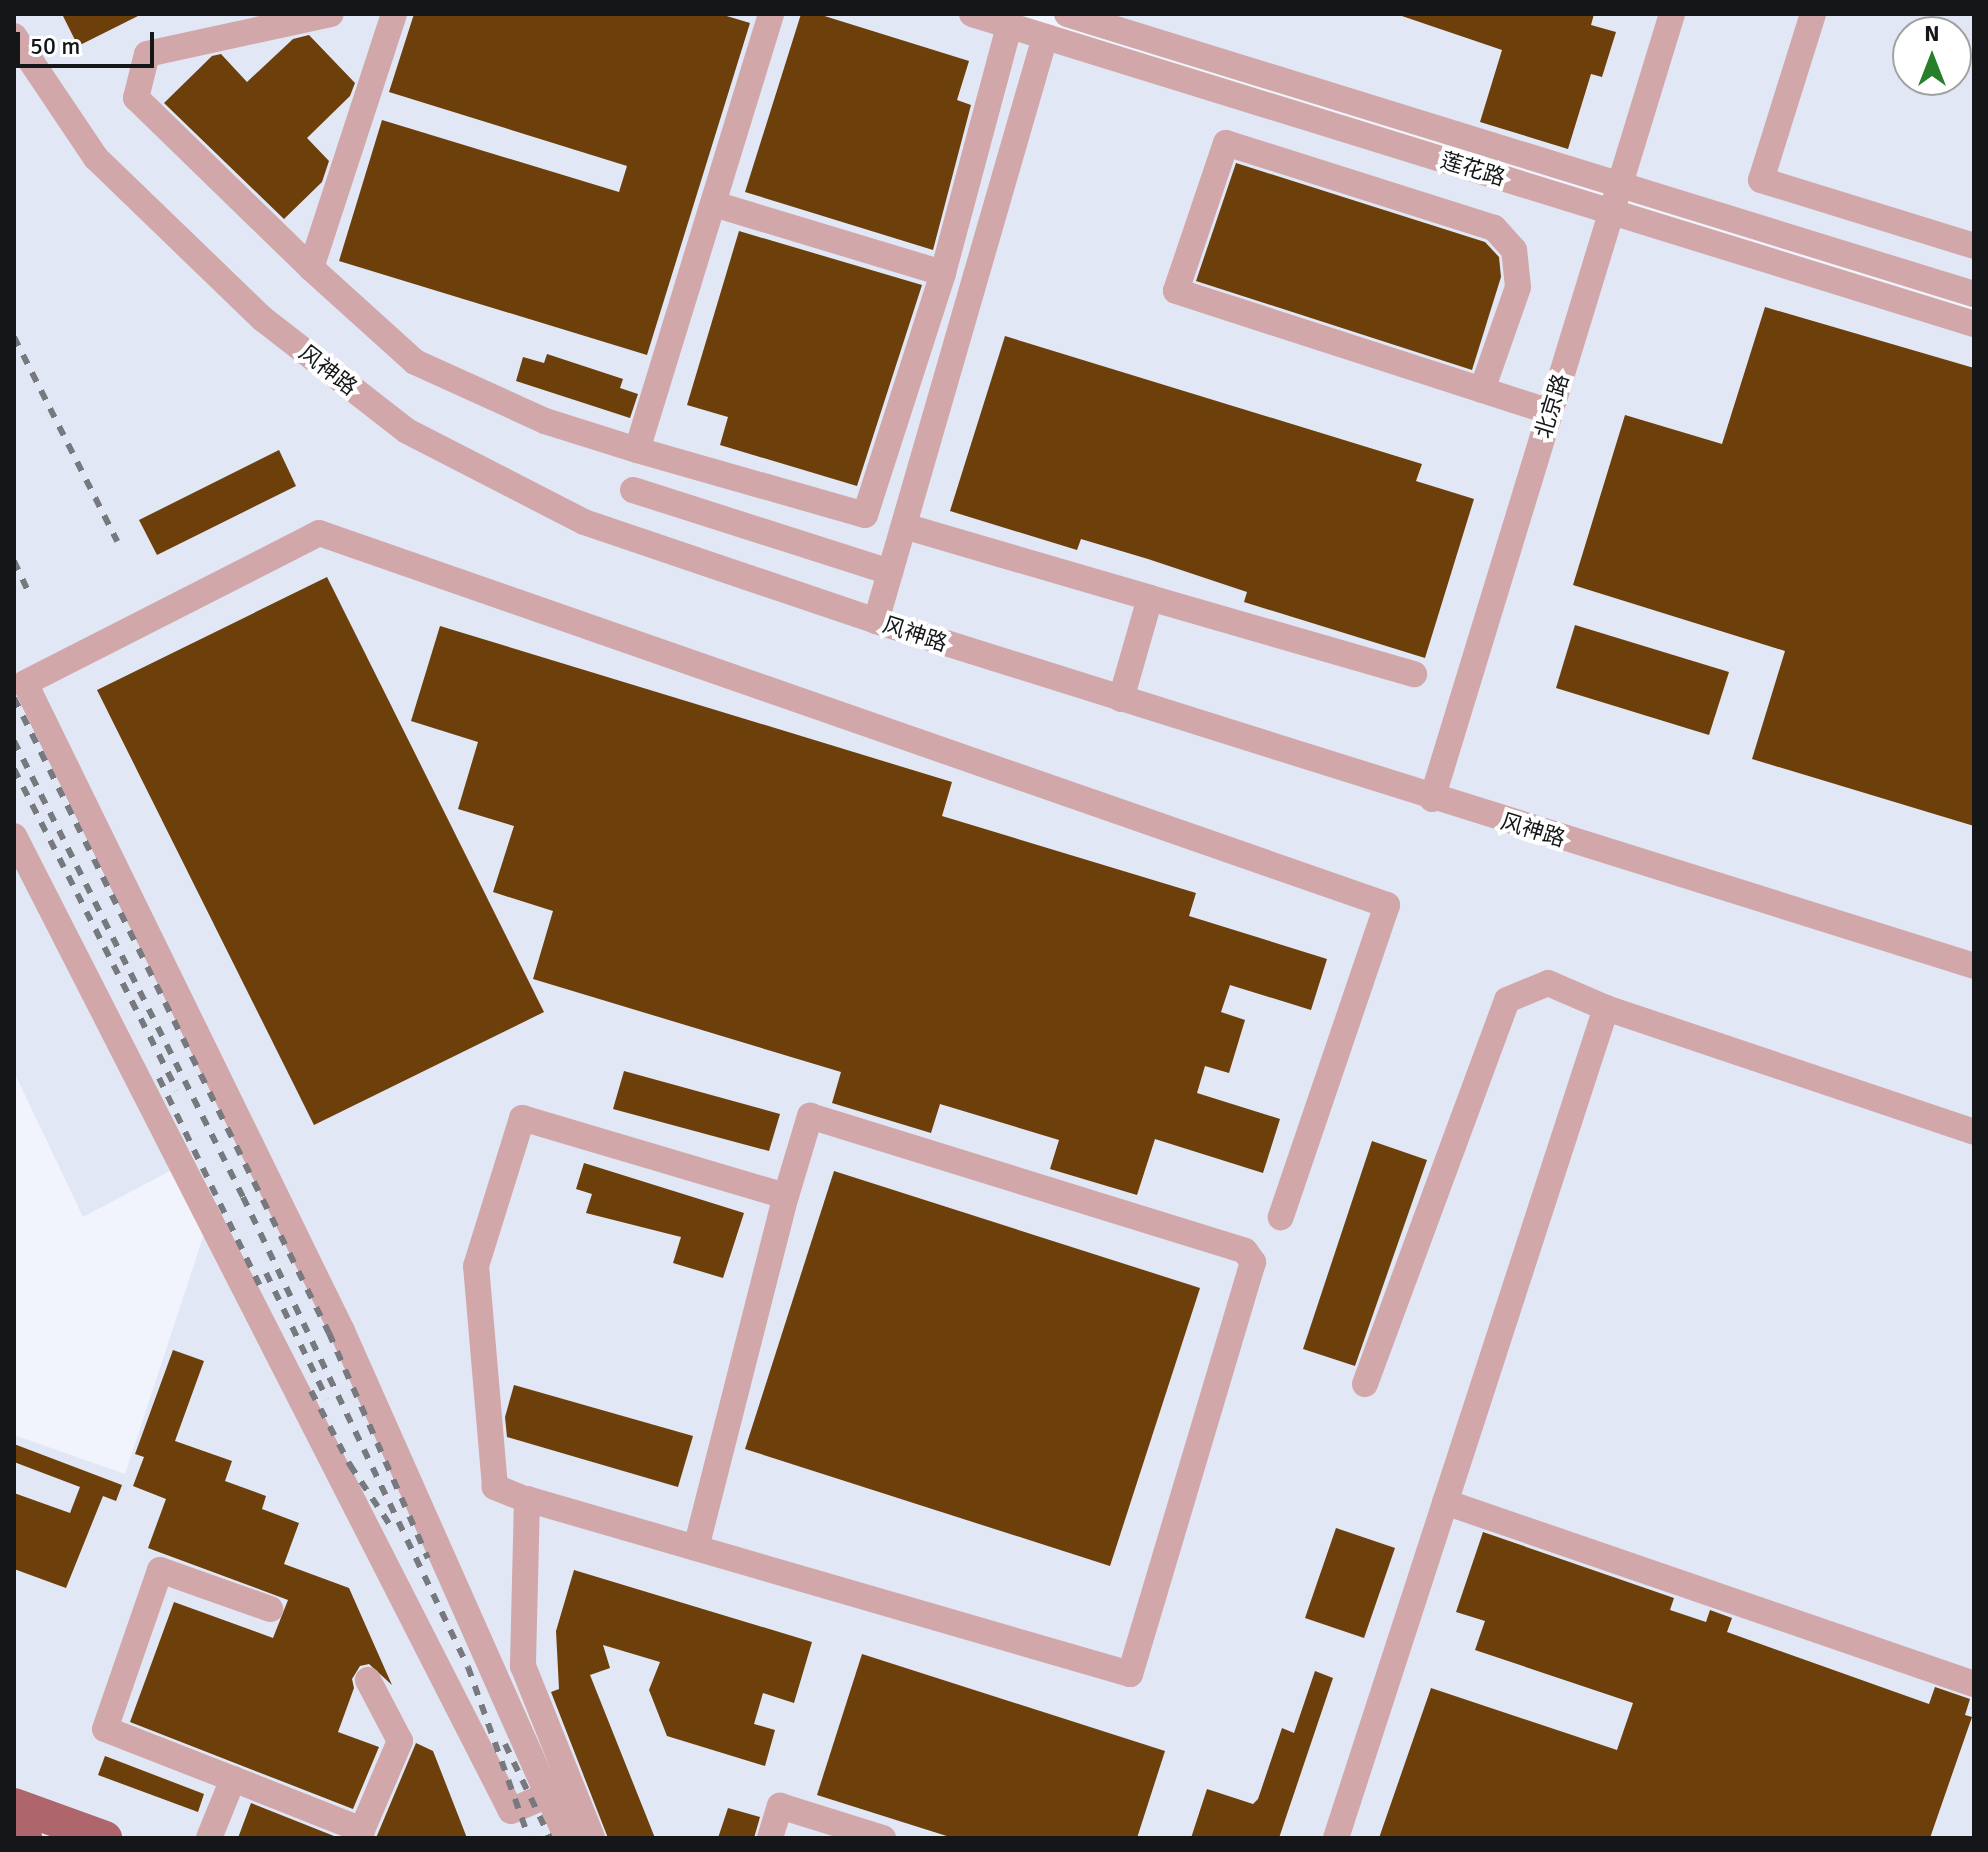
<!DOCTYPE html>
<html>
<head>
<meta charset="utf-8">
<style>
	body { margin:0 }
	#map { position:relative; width:1988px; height:1852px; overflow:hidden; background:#f1f4fc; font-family:Signika,"Noto Sans SC",sans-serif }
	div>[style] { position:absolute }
	.built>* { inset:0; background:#e1e7f5 }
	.building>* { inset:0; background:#6c3f0b }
	.minor>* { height:26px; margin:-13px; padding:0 13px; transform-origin:13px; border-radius:13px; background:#d1a7aa }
	.major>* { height:34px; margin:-17px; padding:0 17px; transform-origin:17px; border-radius:17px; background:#ae656c }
	.rail>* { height:6px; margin-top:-3px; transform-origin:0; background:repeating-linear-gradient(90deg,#77797e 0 10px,transparent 0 20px) }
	span { translate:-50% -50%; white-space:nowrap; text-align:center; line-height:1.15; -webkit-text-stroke:8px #fff; paint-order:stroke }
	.street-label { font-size:22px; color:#141618 }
	.frame { position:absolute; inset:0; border:16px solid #141618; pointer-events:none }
	.north { position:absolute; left:1892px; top:16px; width:80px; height:80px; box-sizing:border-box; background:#fff; border:2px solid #a1a2a3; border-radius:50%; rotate:0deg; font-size:22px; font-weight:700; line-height:32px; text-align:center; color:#141618 }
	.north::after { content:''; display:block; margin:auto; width:28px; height:36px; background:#277e2b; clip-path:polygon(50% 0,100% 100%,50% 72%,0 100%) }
	.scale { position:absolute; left:16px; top:32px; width:138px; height:36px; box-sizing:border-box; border:4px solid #141618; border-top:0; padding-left:10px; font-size:24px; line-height:28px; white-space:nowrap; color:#141618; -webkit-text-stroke:6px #fff; paint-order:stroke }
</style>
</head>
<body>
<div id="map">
	<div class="built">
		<i style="clip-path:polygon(14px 14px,972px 14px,1974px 324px,1974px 1838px,14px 1838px,14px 1435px,125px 1474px,209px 1219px,181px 1165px,83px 1217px,14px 1072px)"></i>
		<i style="clip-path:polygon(evenodd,1067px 14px,1974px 14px,1974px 294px,1067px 14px,1908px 32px,1956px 32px,1956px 80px,1908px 80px,1908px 32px)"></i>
	</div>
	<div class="building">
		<i style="clip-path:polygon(62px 14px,142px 14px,78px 46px)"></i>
		<i style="clip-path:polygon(414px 14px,720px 14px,750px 23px,647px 355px,339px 261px,382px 120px,619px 192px,627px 166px,389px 92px)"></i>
		<i style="clip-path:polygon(801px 14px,818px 14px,969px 61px,957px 100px,971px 105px,933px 250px,745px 192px)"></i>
		<i style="clip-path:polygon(1396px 14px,1594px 14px,1591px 25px,1616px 32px,1602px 77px,1591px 74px,1568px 149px,1480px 122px,1502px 50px)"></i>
		<i style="clip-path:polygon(309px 35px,355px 83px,350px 96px,307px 138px,329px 161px,322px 182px,284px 219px,164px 103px,212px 56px,221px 54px,247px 82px,293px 39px)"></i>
		<i style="clip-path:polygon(1236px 163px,1485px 242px,1499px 257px,1501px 277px,1472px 370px,1196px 281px)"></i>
		<i style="clip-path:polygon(739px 231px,922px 285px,857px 486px,720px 445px,728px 417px,687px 405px)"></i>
		<i style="clip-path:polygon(1765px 307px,1974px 368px,1974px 826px,1752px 759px,1785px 651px,1573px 585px,1625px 415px,1722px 444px)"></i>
		<i style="clip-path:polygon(1005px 336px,1422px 464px,1416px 481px,1474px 499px,1425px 658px,1244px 602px,1247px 592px,1148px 559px,1081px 539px,1077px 550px,950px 511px)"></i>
		<i style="clip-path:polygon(547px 354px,623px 379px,620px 388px,638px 394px,630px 418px,516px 381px,523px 357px,544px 363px)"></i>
		<i style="clip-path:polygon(279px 450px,296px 486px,157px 555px,139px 520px)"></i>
		<i style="clip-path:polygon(327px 577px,544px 1012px,314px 1125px,97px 690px)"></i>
		<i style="clip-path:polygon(1575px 625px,1729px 672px,1709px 735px,1556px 688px)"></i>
		<i style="clip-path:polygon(440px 626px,952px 782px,942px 816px,1196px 893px,1189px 916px,1327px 959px,1311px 1010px,1230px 985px,1221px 1012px,1245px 1020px,1229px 1073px,1205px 1066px,1197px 1093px,1280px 1119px,1263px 1173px,1155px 1139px,1137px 1195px,1050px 1169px,1059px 1140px,940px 1104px,931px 1133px,832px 1103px,841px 1072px,533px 979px,553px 911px,493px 892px,514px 826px,458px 809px,478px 742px,411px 721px)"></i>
		<i style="clip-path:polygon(624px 1071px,780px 1114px,769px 1151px,613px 1109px)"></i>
		<i style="clip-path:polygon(1372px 1141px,1427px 1160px,1355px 1366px,1303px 1349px)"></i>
		<i style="clip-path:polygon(584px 1163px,744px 1213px,723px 1278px,673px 1263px,681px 1237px,586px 1213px,592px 1194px,576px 1189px)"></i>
		<i style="clip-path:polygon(834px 1171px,1200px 1288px,1110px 1566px,745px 1449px)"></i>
		<i style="clip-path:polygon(173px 1350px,204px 1361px,175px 1441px,232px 1461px,225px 1481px,266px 1496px,262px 1509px,299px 1523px,284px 1564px,349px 1588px,392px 1685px,369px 1664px,360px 1666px,352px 1679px,354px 1688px,338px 1732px,379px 1747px,353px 1809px,130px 1722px,174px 1602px,273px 1638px,288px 1600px,148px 1548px,166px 1499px,133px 1486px,144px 1457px,135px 1454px)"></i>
		<i style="clip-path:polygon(514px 1385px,693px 1436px,678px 1487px,507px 1437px,505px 1417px)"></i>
		<i style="clip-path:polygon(14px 1444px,122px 1485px,116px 1501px,103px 1496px,66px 1588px,14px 1569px,14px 1493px,70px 1513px,80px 1487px,14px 1462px)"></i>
		<i style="clip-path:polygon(1336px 1528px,1395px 1548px,1364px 1638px,1305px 1618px)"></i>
		<i style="clip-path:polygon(1483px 1532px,1674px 1598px,1670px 1610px,1706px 1622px,1710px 1610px,1732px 1618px,1727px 1632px,1929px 1704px,1935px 1687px,1970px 1699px,1965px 1715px,1972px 1717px,1930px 1838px,1379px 1838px,1431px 1688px,1617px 1750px,1633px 1703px,1475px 1650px,1485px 1621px,1456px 1612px)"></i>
		<i style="clip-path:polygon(574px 1570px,812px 1642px,794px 1703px,763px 1693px,754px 1724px,775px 1730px,765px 1766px,667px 1736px,649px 1690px,660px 1662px,603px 1645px,610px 1668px,590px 1675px,655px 1838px,608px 1838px,551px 1692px,559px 1689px,556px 1631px)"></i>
		<i style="clip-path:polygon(862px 1654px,1165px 1751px,1137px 1838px,953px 1838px,817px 1795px)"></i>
		<i style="clip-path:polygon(1315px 1671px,1333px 1678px,1279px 1838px,1191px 1838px,1207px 1789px,1253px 1804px,1258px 1799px,1282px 1728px,1294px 1733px)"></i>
		<i style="clip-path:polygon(416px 1743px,433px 1751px,467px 1838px,376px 1838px)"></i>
		<i style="clip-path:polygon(105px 1756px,204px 1794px,198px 1812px,98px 1775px)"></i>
		<i style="clip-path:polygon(251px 1803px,339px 1838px,238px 1838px)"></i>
		<i style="clip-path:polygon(728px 1808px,760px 1817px,754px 1838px,718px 1838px)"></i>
	</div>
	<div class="minor">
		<i style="left:394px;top:14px;width:267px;rotate:108.1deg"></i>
		<i style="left:311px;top:268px;width:140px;rotate:42.1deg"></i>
		<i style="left:415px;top:362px;width:143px;rotate:24.4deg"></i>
		<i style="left:545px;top:421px;width:96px;rotate:17.5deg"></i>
		<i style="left:637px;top:450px;width:456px;rotate:-72.9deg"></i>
		<i style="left:972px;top:14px;width:1049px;rotate:17.19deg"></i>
		<i style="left:1067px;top:14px;width:949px;rotate:17.16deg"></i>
		<i style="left:1813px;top:14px;width:174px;rotate:107.4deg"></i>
		<i style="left:1761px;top:180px;width:223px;rotate:17.2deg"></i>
		<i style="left:14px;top:36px;width:147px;rotate:56.1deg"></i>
		<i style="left:96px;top:158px;width:232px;rotate:44deg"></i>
		<i style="left:263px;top:319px;width:182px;rotate:37.9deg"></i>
		<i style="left:407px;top:431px;width:199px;rotate:27.2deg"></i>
		<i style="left:584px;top:522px;width:308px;rotate:18.7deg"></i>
		<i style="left:876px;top:621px;width:1151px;rotate:17.44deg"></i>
		<i style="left:714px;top:204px;width:239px;rotate:16.8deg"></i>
		<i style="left:943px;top:273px;width:256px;rotate:-75deg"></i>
		<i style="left:311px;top:268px;width:244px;rotate:-135.8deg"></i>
		<i style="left:136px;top:98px;width:45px;rotate:-76deg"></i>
		<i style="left:147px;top:54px;width:188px;rotate:-12.3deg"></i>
		<i style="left:1482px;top:390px;width:109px;rotate:-70.7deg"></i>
		<i style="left:1518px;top:287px;width:37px;rotate:-96deg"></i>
		<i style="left:1514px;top:250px;width:30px;rotate:-132deg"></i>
		<i style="left:1494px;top:228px;width:281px;rotate:-162.4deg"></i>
		<i style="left:1226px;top:143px;width:156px;rotate:108.7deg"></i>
		<i style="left:1176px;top:291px;width:393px;rotate:17.9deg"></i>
		<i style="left:637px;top:450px;width:237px;rotate:15.9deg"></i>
		<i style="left:865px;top:515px;width:254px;rotate:-72.1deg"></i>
		<i style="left:633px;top:490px;width:270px;rotate:17.7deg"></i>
		<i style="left:904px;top:526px;width:256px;rotate:16.3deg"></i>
		<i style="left:1150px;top:598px;width:105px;rotate:106deg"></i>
		<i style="left:1150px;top:598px;width:275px;rotate:16.1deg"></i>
		<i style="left:876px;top:621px;width:608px;rotate:-73.86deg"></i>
		<i style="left:1432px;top:799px;width:821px;rotate:-73deg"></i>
		<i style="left:14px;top:836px;width:1094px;rotate:62.99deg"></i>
		<i style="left:511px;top:1811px;width:43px;rotate:-23.6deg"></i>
		<i style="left:1365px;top:1384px;width:409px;rotate:-69.7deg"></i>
		<i style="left:1507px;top:1000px;width:44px;rotate:-22.5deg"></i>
		<i style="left:1548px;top:983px;width:63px;rotate:23.3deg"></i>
		<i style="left:527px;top:1500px;width:35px;rotate:-158deg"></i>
		<i style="left:495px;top:1487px;width:222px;rotate:-94.9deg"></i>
		<i style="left:476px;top:1266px;width:155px;rotate:-72.7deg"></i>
		<i style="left:522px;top:1118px;width:275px;rotate:16.5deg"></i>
		<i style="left:786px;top:1196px;width:84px;rotate:-73.3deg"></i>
		<i style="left:810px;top:1116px;width:455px;rotate:17.2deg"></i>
		<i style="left:1245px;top:1251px;width:14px;rotate:54deg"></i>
		<i style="left:1253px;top:1262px;width:430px;rotate:106.6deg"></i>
		<i style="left:1130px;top:1674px;width:628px;rotate:-163.82deg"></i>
		<i style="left:527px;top:1499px;width:167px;rotate:91.4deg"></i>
		<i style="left:523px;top:1666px;width:185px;rotate:68.1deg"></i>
		<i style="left:1445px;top:1502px;width:559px;rotate:18.99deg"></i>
		<i style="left:696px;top:1548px;width:363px;rotate:-75.7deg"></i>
		<i style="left:233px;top:1779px;width:137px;rotate:-158.7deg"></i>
		<i style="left:105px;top:1729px;width:168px;rotate:-70.9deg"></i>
		<i style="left:160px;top:1570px;width:117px;rotate:19.5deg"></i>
		<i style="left:209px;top:1838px;width:64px;rotate:-67.9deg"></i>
		<i style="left:233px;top:1779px;width:139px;rotate:21.6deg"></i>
		<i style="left:362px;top:1830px;width:97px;rotate:-66.9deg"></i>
		<i style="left:400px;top:1741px;width:69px;rotate:-117.7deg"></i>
		<i style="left:567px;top:1838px;width:555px;rotate:-113.93deg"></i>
		<i style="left:342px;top:1331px;width:721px;rotate:-116.07deg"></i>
		<i style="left:25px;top:683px;width:330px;rotate:-27deg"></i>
		<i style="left:319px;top:533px;width:1131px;rotate:19.2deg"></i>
		<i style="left:1387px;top:905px;width:330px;rotate:108.8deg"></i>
		<i style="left:770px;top:1838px;width:34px;rotate:-73deg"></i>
		<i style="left:780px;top:1806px;width:108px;rotate:17.3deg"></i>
		<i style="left:1336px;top:1838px;width:873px;rotate:-71.98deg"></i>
		<i style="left:1606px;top:1008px;width:388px;rotate:18.6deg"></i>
	</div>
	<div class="major">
		<i style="left:14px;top:1805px;width:97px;rotate:19.9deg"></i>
		<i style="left:14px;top:1834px;width:12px;rotate:20deg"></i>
	</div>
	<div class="rail">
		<i style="left:14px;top:337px;width:229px;rotate:63.2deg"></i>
		<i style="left:14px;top:561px;width:35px;rotate:65deg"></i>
		<i style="left:14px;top:698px;width:709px;rotate:63.62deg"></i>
		<i style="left:329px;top:1333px;width:246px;rotate:66.3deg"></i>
		<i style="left:14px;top:741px;width:510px;rotate:63.33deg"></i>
		<i style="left:243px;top:1197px;width:521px;rotate:64.42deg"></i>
		<i style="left:468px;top:1667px;width:182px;rotate:70.4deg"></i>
		<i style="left:14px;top:769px;width:360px;rotate:63.1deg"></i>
		<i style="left:159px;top:1078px;width:240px;rotate:64.1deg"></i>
		<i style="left:266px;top:1273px;width:140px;rotate:64.2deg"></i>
		<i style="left:311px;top:1391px;width:84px;rotate:62.2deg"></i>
		<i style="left:350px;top:1465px;width:76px;rotate:56.3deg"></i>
		<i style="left:505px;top:1744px;width:104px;rotate:64.4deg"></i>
	</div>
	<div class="street-label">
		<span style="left:1473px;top:169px;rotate:17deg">莲花路</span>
		<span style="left:328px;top:370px;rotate:38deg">风神路</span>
		<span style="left:1552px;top:406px;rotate:-73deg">北京路</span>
		<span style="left:915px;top:634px;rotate:18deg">风神路</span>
		<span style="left:1533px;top:830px;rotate:17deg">风神路</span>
	</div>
	<div class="frame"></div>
	<div class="north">N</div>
	<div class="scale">50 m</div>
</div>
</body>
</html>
